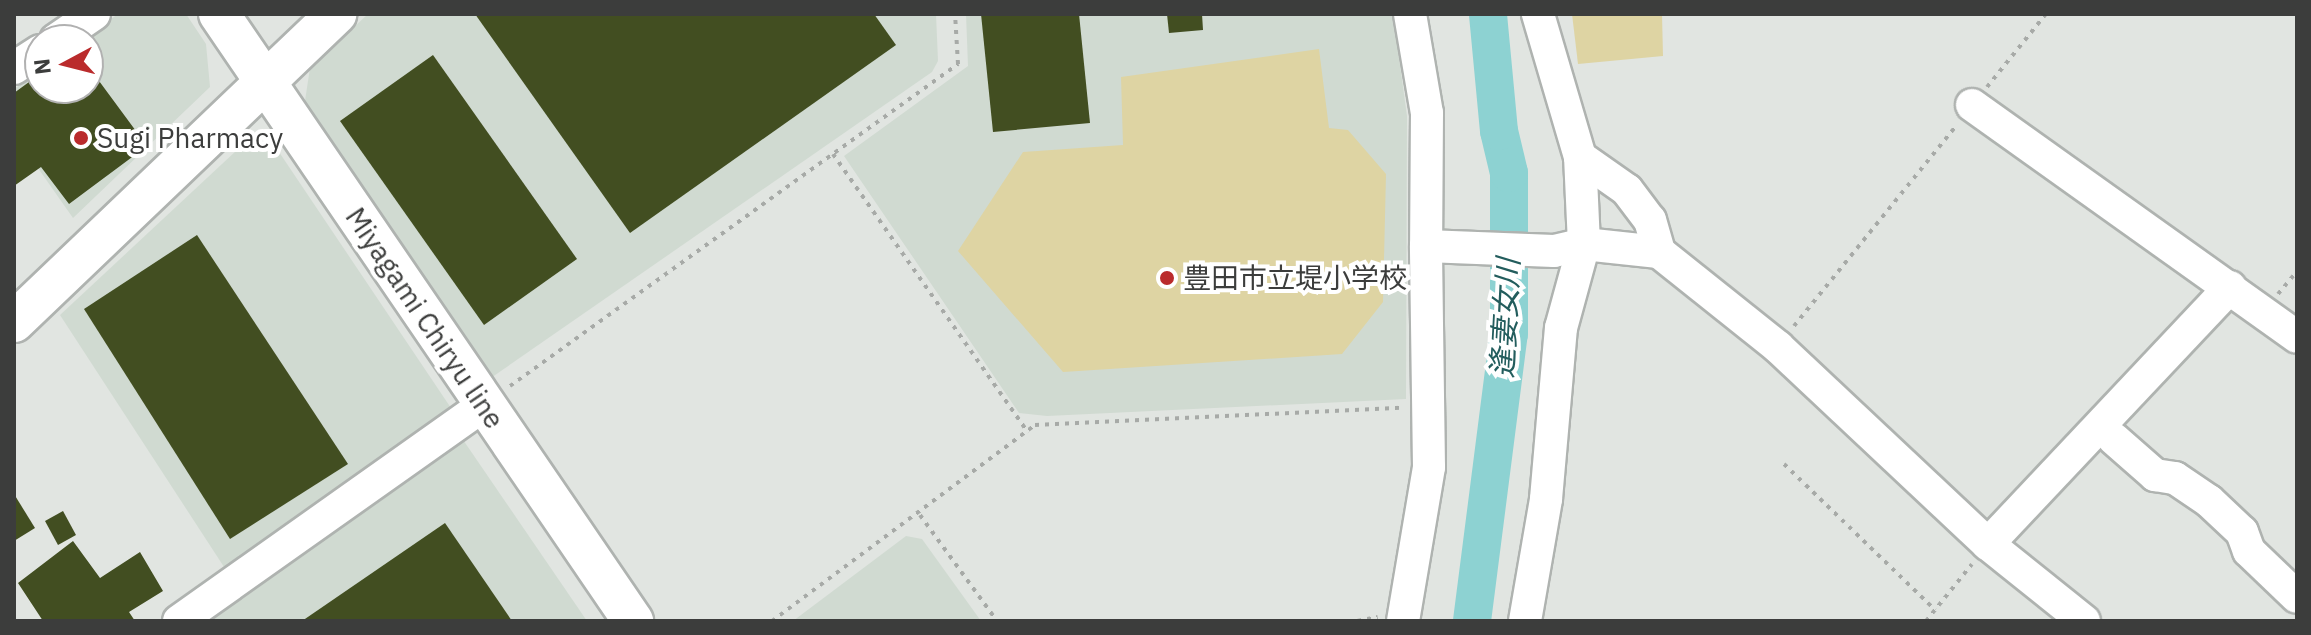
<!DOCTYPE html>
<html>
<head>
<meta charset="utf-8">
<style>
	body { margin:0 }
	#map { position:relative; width:2311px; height:635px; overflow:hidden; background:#e1e5e1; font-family:"IBM Plex Sans","Noto Sans JP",sans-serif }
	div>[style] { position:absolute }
	.built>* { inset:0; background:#d0dad1 }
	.green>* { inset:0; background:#ded4a3 }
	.river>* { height:38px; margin:-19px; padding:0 19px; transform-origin:19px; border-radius:19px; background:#8dd2d2 }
	.building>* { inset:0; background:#424e21 }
	.path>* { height:4px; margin-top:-2px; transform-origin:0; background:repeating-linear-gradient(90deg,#a7aaa7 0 4px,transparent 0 10px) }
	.roads { filter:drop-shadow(2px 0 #afb3b0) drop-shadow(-2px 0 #afb3b0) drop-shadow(0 2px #afb3b0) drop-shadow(0 -2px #afb3b0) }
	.minor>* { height:32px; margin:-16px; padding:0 16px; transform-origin:16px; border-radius:16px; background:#fff }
	.major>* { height:40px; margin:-20px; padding:0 20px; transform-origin:20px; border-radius:20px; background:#fff }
	.dots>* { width:22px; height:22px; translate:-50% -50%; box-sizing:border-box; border:4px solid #fff; border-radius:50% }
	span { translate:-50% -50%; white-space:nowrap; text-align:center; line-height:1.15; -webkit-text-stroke:8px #fff; paint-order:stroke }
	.poi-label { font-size:28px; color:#3c3d3c }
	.left { translate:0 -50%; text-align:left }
	.street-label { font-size:28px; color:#3c3d3c }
	.water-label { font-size:30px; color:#235d5d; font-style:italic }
	.frame { position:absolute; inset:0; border:16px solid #3c3d3c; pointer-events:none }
	.north { position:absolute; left:24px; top:24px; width:80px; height:80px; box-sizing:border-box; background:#fff; border:2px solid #b1b1b1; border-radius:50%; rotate:263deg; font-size:22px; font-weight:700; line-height:32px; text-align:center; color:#3c3d3c }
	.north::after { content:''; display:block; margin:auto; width:28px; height:36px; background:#ba2b2c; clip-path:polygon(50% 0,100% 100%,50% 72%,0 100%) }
</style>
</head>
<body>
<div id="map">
	<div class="built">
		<i style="clip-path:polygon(118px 14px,186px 14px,206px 44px,210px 87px,73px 218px,14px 134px,14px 89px,40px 70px,40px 88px,88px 88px,88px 40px,82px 40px)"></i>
		<i style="clip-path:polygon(368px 14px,936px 14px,938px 61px,932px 72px,485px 382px,303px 114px,310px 68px)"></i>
		<i style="clip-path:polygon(966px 14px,1393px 14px,1407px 116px,1406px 399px,1047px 416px,1019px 413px,844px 156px,968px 66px)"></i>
		<i style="clip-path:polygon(237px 150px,279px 152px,453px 411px,226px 570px,60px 315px)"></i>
		<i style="clip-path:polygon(457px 431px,587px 621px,193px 621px)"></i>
		<i style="clip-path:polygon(906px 536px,922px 539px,981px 621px,793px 621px)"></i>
	</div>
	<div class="green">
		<i style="clip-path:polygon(1572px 14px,1662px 14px,1663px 56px,1578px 64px)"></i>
		<i style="clip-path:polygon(1319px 49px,1329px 128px,1348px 130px,1386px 174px,1383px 302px,1342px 354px,1063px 372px,958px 251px,1023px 152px,1123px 145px,1121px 77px)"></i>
	</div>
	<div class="river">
		<i style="left:1472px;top:621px;width:289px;rotate:-82.7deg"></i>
		<i style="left:1509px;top:334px;width:161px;rotate:-90deg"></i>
		<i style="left:1509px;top:173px;width:43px;rotate:-103.4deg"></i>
		<i style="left:1499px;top:131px;width:118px;rotate:-95.4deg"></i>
	</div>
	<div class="building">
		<i style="clip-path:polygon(475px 14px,874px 14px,896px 45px,630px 233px)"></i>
		<i style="clip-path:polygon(981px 14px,1079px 14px,1090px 123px,993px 132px)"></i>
		<i style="clip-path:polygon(1167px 14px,1202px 14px,1203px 30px,1169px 33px)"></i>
		<i style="clip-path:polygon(433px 55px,577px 259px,484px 325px,340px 121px)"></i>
		<i style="clip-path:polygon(88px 66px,147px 146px,69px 204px,41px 167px,14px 186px,14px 93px,40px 74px,40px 88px,88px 88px)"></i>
		<i style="clip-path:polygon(197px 235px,348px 464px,230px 539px,84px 309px)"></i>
		<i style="clip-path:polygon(14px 494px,35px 528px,14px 541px)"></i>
		<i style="clip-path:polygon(63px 511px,76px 535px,58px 545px,45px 521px)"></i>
		<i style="clip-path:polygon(445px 523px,512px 621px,302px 621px)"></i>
		<i style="clip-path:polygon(73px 541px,100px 578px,140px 552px,163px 591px,129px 612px,135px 621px,43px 621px,18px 583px)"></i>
	</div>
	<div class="path">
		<i style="left:1987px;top:87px;width:94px;rotate:-51.1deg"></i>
		<i style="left:833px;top:154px;width:340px;rotate:55deg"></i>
		<i style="left:2278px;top:294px;width:30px;rotate:-50deg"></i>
		<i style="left:1794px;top:326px;width:259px;rotate:-51deg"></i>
		<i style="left:510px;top:386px;width:552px;rotate:-35.71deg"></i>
		<i style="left:958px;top:64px;width:50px;rotate:-93.4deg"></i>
		<i style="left:1784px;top:464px;width:210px;rotate:44deg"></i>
		<i style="left:920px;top:515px;width:131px;rotate:54deg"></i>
		<i style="left:772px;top:621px;width:328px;rotate:-36.7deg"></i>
		<i style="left:1035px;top:425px;width:366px;rotate:-2.7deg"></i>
		<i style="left:1357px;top:621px;width:21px;rotate:-11deg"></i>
		<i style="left:1926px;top:621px;width:73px;rotate:-51.1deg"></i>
	</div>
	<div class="roads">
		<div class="minor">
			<i style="left:1410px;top:14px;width:100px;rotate:80.3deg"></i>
			<i style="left:1427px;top:113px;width:133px;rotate:90.4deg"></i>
			<i style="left:1426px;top:246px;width:128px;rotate:2.2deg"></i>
			<i style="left:1554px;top:251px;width:31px;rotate:-13deg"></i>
			<i style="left:1584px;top:244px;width:75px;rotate:6.1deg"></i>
			<i style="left:1659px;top:252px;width:152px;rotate:38.6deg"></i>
			<i style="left:1778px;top:347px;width:288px;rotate:43.2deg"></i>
			<i style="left:1988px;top:544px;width:123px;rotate:38.7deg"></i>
			<i style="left:56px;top:40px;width:46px;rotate:-34.4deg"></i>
			<i style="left:14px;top:68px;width:31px;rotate:-33deg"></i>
			<i style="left:1972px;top:105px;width:399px;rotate:35.5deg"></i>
			<i style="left:1580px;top:157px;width:57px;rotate:35.1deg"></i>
			<i style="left:1627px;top:190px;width:38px;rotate:53deg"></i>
			<i style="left:1650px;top:220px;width:33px;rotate:74deg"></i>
			<i style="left:2114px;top:439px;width:55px;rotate:41.3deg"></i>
			<i style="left:2155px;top:475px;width:20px;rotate:9deg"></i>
			<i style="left:2175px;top:478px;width:41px;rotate:34.1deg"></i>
			<i style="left:2209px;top:501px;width:45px;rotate:43.2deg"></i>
			<i style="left:2242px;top:532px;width:20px;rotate:70deg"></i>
			<i style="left:2249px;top:551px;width:66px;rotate:43.8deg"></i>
			<i style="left:1988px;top:544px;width:353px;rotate:-46.7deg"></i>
			<i style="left:179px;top:621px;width:374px;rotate:-35.3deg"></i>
			<i style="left:1403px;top:621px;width:156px;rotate:-80.4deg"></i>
			<i style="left:1429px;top:467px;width:221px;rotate:-90.8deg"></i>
			<i style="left:1525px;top:621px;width:124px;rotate:-80.2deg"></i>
			<i style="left:1546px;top:499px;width:172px;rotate:-85deg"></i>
			<i style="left:1561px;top:328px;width:87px;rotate:-74.7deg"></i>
			<i style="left:1584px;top:244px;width:87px;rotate:-92.6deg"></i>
			<i style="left:1580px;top:157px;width:149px;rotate:-106.4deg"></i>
		</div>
		<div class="major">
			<i style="left:219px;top:14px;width:735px;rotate:55.7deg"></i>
			<i style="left:14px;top:322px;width:446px;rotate:-43.7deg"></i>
		</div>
	</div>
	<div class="dots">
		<i style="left:81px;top:138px;background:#ba2b2c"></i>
		<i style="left:1167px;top:278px;background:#ba2b2c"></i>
	</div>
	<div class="poi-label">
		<span class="left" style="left:97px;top:138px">Sugi Pharmacy</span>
		<span class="left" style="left:1183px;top:278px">豊田市立堤小学校</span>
	</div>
	<div class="street-label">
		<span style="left:425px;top:318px;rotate:56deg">Miyagami Chiryu line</span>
	</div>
	<div class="water-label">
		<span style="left:1505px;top:318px;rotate:-87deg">逢妻女川</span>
	</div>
	<div class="frame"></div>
	<div class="north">N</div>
</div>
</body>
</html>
